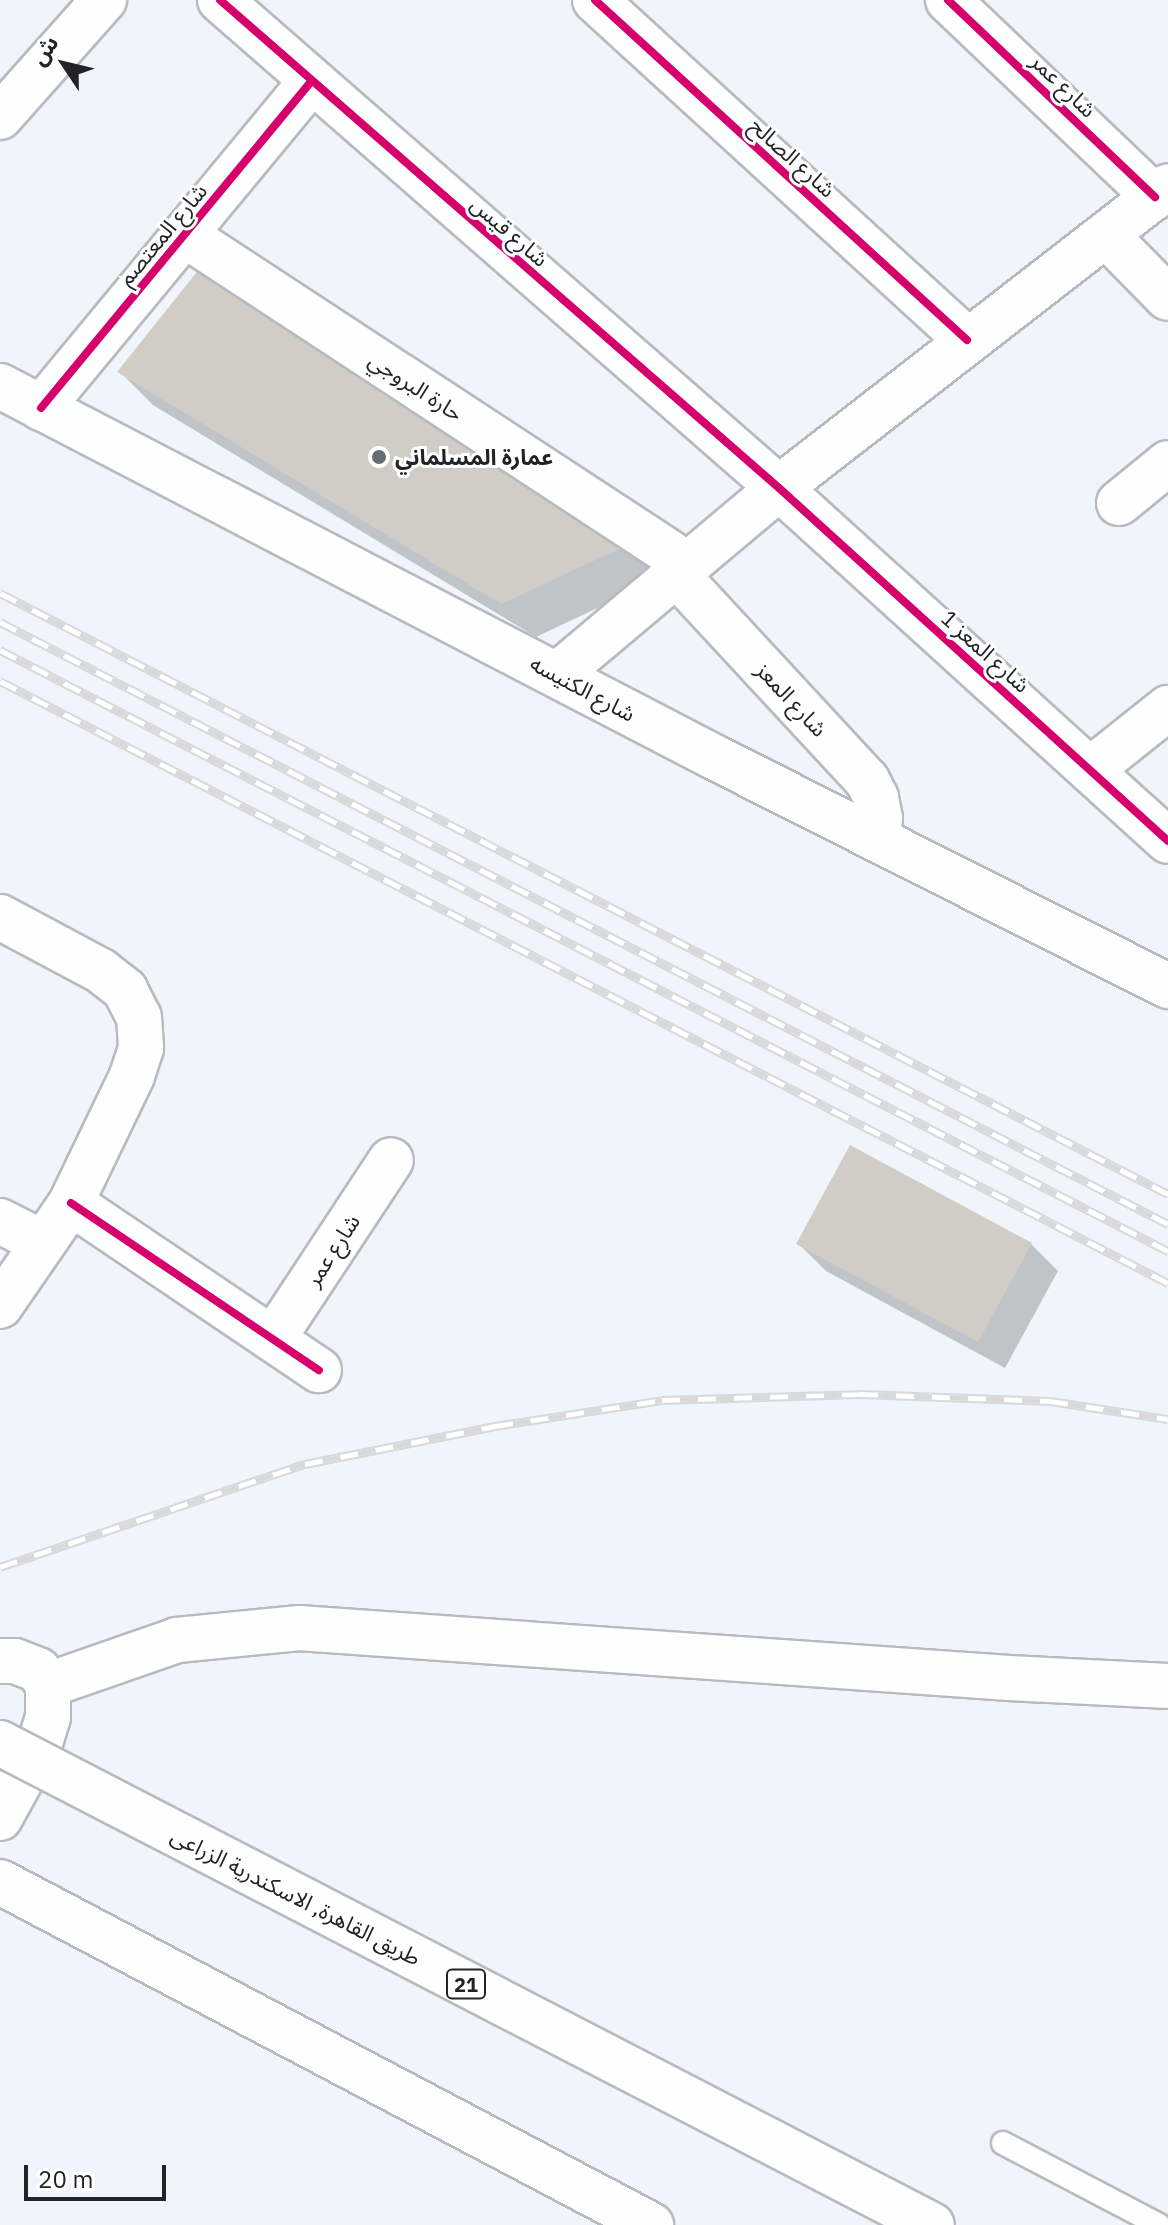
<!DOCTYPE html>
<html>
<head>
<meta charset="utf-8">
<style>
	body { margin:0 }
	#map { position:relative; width:1168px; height:2225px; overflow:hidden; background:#eff5fa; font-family:"IBM Plex Sans","Noto Sans Arabic",sans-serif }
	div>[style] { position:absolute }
	.shadow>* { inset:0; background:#0003 }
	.building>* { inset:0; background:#d1cdc6 }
	.roads { filter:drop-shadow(2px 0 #b7bbbf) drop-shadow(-2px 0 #b7bbbf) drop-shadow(0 2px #b7bbbf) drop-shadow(0 -2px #b7bbbf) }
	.lane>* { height:22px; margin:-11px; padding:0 11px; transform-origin:11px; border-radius:11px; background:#fdfefe }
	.street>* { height:44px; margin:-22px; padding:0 22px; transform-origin:22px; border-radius:22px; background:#fdfefe }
	.secondary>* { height:44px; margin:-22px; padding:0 22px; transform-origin:22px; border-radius:22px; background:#fdfefe }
	.highway>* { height:44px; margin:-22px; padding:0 22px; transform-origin:22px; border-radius:22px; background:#fdfefe }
	.rail>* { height:9px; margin-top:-4.5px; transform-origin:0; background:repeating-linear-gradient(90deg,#fff 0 18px,#d7d9da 0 36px); box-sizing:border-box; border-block:2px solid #d7d9da }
	.bridges { filter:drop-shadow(2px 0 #b7bbbf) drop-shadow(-2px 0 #b7bbbf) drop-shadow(0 2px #b7bbbf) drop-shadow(0 -2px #b7bbbf) }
	.highway-bridge>* { height:44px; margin:-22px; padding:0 22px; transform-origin:22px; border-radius:22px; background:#fdfefe }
	.cycleway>* { height:8px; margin:-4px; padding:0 4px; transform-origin:4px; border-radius:4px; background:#d6006c }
	.dots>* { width:22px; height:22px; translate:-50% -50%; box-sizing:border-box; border:4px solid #fff; border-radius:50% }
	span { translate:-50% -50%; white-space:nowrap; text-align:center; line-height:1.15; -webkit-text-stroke:6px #fff; paint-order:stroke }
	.shield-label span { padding:2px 6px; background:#fff; border:2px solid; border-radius:6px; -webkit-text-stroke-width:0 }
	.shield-label { font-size:20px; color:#202427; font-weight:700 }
	.street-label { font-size:22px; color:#202427 }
	.poi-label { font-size:22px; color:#202427; font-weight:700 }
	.left { translate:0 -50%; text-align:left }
	.north { position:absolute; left:24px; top:24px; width:80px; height:80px; -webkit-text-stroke:6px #fff; paint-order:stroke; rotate:305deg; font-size:22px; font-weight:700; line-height:32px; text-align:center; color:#202427 }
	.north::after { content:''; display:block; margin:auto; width:28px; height:36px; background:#202427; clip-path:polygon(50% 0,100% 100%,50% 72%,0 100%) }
	.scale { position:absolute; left:24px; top:2165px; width:142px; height:36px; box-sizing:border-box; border:4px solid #202427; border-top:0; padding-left:10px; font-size:24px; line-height:28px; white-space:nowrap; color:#202427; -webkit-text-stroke:6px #fff; paint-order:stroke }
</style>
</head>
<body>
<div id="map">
	<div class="shadow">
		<i style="clip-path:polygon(200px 271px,667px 575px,536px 637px,153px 405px,120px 372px)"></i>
		<i style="clip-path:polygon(799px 1244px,1031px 1244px,1058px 1271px,1005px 1368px,826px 1271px)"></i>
	</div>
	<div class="building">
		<i style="clip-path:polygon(200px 268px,636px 541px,501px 604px,117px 372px)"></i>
		<i style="clip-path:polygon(850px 1145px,1032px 1243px,978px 1342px,796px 1244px)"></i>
	</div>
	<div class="roads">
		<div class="lane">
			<i style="left:1003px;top:2143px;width:176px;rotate:27.7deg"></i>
		</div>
		<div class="street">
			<i style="left:220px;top:0;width:742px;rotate:41.12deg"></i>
			<i style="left:779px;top:488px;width:525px;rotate:42.22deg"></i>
			<i style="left:595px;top:0;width:504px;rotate:42.43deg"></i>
			<i style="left:948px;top:0;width:286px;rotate:43.6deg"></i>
			<i style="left:0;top:117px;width:157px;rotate:-48.4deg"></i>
			<i style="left:185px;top:235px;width:600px;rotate:33.24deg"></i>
			<i style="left:1106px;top:235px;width:88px;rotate:45.5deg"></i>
			<i style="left:41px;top:408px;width:422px;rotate:-50.4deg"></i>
			<i style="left:1119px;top:503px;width:63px;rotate:-39.2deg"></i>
			<i style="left:675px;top:573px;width:282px;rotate:47.2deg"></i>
			<i style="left:867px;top:780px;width:20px;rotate:63deg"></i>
			<i style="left:876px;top:798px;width:20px;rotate:79deg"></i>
			<i style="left:880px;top:818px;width:21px;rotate:95deg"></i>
			<i style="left:1090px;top:770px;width:100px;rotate:-38.5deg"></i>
			<i style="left:71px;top:1203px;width:299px;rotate:34deg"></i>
			<i style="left:0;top:1221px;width:48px;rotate:27.1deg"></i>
			<i style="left:273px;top:1339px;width:214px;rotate:-56.6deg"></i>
		</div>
		<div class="secondary">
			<i style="left:0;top:386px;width:802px;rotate:27.46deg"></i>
			<i style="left:712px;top:756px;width:511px;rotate:26.77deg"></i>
			<i style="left:558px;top:674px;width:289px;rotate:-40.1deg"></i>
			<i style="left:779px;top:488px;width:492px;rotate:-37.8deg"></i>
			<i style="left:0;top:917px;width:115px;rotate:28.1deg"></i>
			<i style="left:101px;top:971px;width:31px;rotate:38deg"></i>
			<i style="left:125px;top:990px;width:30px;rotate:63deg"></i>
			<i style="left:139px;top:1017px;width:31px;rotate:86deg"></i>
			<i style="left:141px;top:1048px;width:29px;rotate:108deg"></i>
			<i style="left:132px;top:1076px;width:141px;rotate:115.7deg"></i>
			<i style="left:71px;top:1203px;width:125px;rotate:124.6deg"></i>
			<i style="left:0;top:1661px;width:15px"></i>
			<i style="left:15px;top:1661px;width:25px;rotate:21deg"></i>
			<i style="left:38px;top:1670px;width:18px;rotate:56deg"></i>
			<i style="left:48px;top:1685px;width:32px;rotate:90deg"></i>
			<i style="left:48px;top:1717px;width:31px;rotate:107deg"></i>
			<i style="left:39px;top:1747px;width:81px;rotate:118.8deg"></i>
		</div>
		<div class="highway">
			<i style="left:48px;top:1685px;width:137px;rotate:-19.2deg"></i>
			<i style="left:177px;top:1640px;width:123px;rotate:-5.6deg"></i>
			<i style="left:299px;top:1628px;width:712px;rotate:4.03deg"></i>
			<i style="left:1009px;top:1678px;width:159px;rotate:2.9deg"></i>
			<i style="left:0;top:1882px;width:736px;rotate:27.78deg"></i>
		</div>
	</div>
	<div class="rail">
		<i style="left:0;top:593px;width:1314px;rotate:27.23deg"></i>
		<i style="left:0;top:622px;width:1314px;rotate:27.27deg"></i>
		<i style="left:0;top:650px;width:1314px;rotate:27.23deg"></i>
		<i style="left:0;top:681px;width:1314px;rotate:27.27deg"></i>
		<i style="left:0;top:1567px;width:322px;rotate:-18.7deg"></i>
		<i style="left:305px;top:1464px;width:194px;rotate:-11.3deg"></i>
		<i style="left:495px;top:1426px;width:169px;rotate:-8.8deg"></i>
		<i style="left:662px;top:1400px;width:198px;rotate:-1.7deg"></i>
		<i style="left:860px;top:1394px;width:190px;rotate:2.1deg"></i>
		<i style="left:1050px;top:1401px;width:119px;rotate:8.7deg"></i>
	</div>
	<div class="bridges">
		<div class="highway-bridge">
			<i style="left:0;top:1743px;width:1049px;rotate:27.35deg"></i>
		</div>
	</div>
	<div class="cycleway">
		<i style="left:220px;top:0;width:742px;rotate:41.12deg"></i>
		<i style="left:779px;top:488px;width:525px;rotate:42.22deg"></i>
		<i style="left:595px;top:0;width:504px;rotate:42.43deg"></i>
		<i style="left:948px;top:0;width:286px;rotate:43.6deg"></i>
		<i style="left:41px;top:408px;width:422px;rotate:-50.4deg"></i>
		<i style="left:71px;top:1203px;width:299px;rotate:34deg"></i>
	</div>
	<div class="dots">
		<i style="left:379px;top:457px;background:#686d71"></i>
	</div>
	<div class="shield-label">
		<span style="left:466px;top:1984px">21</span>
	</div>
	<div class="street-label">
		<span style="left:1064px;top:85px;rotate:44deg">شارع عمر</span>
		<span style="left:793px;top:157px;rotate:42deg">شارع الصالح</span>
		<span style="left:510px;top:231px;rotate:41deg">شارع قيس</span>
		<span style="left:162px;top:234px;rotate:-50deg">شارع المعتصم</span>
		<span style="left:416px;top:386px;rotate:33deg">حارة البروجي</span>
		<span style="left:986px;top:651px;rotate:42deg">شارع المعز 1</span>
		<span style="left:583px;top:688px;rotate:28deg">شارع الكنيسه</span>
		<span style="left:792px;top:699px;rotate:47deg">شارع المعز</span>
		<span style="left:332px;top:1250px;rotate:-57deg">شارع عمر</span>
		<span style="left:296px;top:1896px;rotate:27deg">طريق القاهرة, الاسكندرية الزراعى</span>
	</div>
	<div class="poi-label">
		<span class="left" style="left:395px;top:457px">عمارة المسلماني</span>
	</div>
	<div class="north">ش</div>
	<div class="scale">20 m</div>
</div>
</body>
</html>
